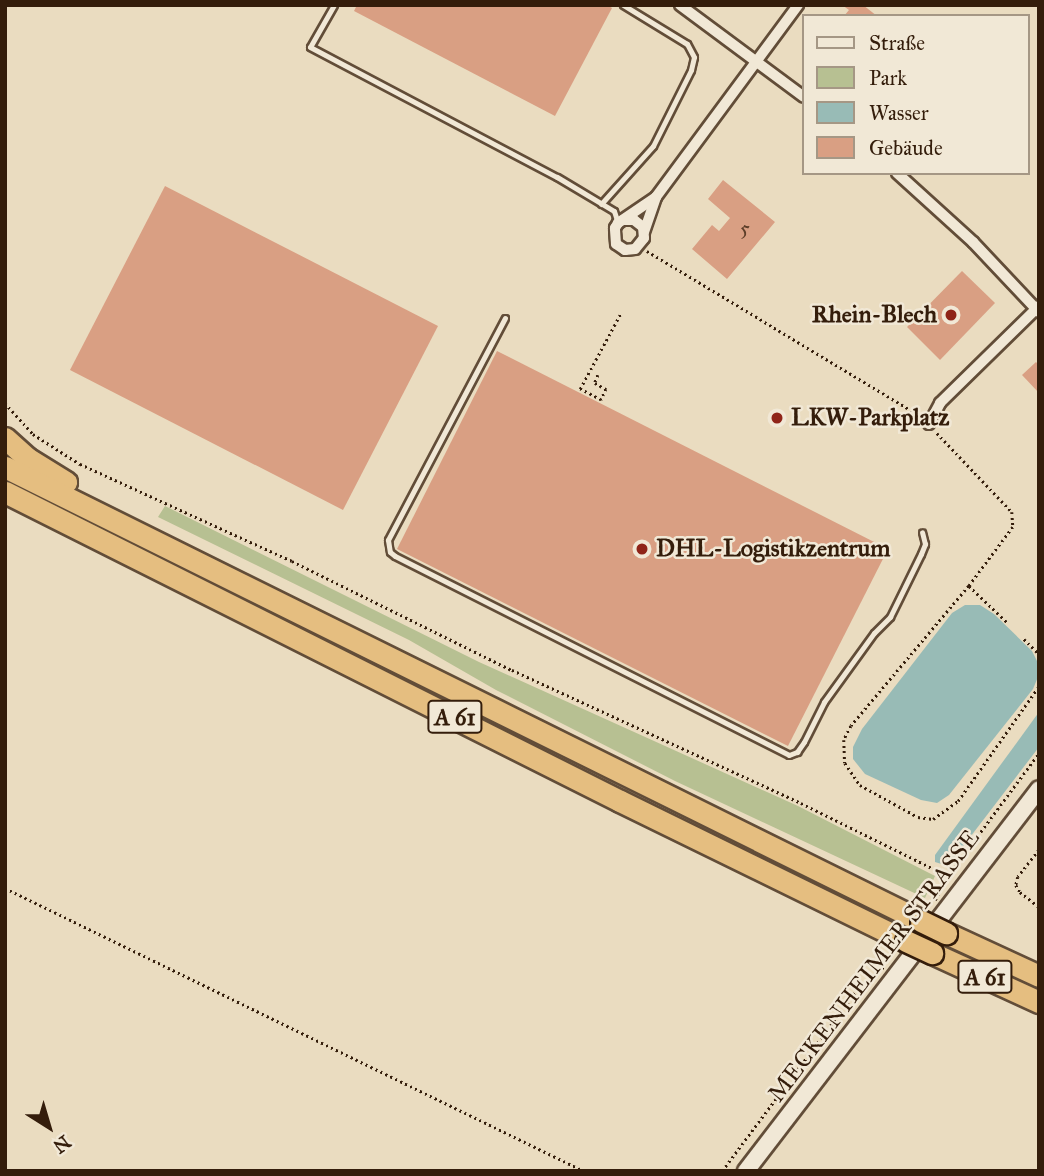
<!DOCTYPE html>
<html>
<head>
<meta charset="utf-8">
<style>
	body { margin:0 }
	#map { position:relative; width:1044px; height:1176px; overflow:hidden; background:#eadcc0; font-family:"IM FELL Great Primer",serif }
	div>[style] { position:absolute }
	.green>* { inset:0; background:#b7c092 }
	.water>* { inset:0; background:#98bbb6 }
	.building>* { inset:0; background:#d99f83 }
	.path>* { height:2.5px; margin-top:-1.25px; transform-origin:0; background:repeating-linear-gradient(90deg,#341d0b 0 2px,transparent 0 5.5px) }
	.roads { filter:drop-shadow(2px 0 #624d38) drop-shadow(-2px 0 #624d38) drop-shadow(0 2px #624d38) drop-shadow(0 -2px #624d38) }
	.lane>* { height:5px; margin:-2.5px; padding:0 2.5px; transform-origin:2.5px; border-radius:2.5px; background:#f1e8d6 }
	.street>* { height:10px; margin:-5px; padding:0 5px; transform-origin:5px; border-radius:5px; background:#f1e8d6 }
	.secondary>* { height:16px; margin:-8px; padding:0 8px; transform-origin:8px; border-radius:8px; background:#f1e8d6 }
	.highway>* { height:21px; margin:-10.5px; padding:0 10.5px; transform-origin:10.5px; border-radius:10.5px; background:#e5be80 }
	.bridges { filter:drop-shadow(2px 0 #341d0b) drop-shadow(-2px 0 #341d0b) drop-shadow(0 2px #341d0b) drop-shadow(0 -2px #341d0b) }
	.highway-bridge>* { height:21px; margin:-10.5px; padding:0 10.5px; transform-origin:10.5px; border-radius:10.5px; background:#e5be80 }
	.dots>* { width:19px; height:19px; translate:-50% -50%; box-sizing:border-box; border:4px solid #f1e8d6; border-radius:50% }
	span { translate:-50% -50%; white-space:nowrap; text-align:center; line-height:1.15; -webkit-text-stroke:5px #f1e8d6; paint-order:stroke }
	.number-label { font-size:21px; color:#5d3e29 }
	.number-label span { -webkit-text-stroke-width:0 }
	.shield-label span { padding:2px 5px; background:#f1e8d6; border:2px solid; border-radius:5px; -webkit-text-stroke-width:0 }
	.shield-label { font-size:23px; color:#341d0b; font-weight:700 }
	.poi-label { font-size:24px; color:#341d0b; font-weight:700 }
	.right { translate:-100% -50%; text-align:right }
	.left { translate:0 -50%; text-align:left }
	.street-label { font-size:24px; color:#341d0b }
	.frame { position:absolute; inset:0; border:7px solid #341d0b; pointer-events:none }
	.legend { position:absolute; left:802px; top:14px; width:228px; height:161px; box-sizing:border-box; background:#f1e8d6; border:2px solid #a59785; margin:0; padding:9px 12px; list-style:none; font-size:21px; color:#341d0b }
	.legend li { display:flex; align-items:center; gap:14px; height:35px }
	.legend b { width:35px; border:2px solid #a59785 }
	.north { position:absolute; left:14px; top:1092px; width:70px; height:70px; -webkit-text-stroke:5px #f1e8d6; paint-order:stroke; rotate:143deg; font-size:19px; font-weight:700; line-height:28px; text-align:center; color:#341d0b }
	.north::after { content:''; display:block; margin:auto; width:24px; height:32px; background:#341d0b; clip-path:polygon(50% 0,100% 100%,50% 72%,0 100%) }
</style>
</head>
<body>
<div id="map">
	<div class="green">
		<i style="clip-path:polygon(165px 506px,479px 662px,798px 806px,935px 876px,925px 898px,675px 781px,496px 690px,409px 640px,158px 517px)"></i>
	</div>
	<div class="water">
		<i style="clip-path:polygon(965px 605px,980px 605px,994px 614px,1032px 651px,1038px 663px,1038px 677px,1033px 689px,949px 795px,937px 803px,921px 800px,865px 774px,853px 759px,853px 747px,862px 729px,952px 613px)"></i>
		<i style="clip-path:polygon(1039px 712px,1039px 747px,948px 866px,935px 862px,935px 855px)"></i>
	</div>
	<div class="building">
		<i style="clip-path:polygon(357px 5px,607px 5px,612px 8px,555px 116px,354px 11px)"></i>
		<i style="clip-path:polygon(842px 5px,863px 5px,877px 16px,844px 16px,849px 10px)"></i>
		<i style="clip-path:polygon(723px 180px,775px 222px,727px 279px,692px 249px,712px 225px,719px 231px,730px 218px,708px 199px)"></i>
		<i style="clip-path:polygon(165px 186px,438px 326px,343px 510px,70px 370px)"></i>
		<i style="clip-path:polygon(962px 271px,995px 303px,940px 360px,907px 327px)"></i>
		<i style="clip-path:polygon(497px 351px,888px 549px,788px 746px,397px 549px)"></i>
		<i style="clip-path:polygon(1036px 362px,1039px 365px,1039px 393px,1022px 375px)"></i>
	</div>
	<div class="path">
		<i style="left:647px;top:251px;width:319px;rotate:31.1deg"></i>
		<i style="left:598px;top:375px;width:9px;rotate:111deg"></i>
		<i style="left:595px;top:383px;width:13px;rotate:29deg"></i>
		<i style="left:606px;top:389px;width:12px;rotate:114deg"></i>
		<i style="left:601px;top:400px;width:24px;rotate:-152deg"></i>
		<i style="left:580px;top:389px;width:86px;rotate:-61.7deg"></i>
		<i style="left:5px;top:403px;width:42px;rotate:47.9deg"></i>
		<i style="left:33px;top:434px;width:56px;rotate:32.6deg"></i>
		<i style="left:80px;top:464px;width:233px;rotate:24.6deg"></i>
		<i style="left:292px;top:561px;width:246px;rotate:26.4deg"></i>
		<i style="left:512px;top:670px;width:318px;rotate:24.7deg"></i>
		<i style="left:801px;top:803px;width:164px;rotate:26.4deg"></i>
		<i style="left:937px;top:433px;width:109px;rotate:46.5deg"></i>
		<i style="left:1012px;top:512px;width:15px;rotate:86deg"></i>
		<i style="left:1013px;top:527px;width:74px;rotate:126.7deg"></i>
		<i style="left:969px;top:586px;width:183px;rotate:130.1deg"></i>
		<i style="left:851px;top:726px;width:16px;rotate:117deg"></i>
		<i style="left:844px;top:740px;width:23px;rotate:88deg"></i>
		<i style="left:845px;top:763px;width:27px;rotate:56deg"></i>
		<i style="left:860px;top:785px;width:66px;rotate:28.9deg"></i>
		<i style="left:918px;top:817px;width:15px;rotate:8deg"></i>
		<i style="left:933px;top:819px;width:31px;rotate:-36deg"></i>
		<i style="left:958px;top:801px;width:141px;rotate:-54.8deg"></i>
		<i style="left:969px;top:586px;width:52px;rotate:43.5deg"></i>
		<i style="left:1024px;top:639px;width:21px;rotate:45deg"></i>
		<i style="left:1039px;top:850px;width:34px;rotate:128deg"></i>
		<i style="left:1018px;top:877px;width:8px;rotate:104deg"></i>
		<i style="left:1016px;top:885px;width:8px;rotate:60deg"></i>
		<i style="left:1020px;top:892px;width:24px;rotate:38deg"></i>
		<i style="left:5px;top:888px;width:644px;rotate:26.05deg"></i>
		<i style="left:935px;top:900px;width:27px;rotate:-62deg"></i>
		<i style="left:948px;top:876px;width:153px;rotate:-53.5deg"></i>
		<i style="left:722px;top:1171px;width:226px;rotate:-53.3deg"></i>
		<i style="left:857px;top:990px;width:37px;rotate:-41deg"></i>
	</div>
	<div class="roads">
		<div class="lane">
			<i style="left:334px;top:5px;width:48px;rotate:119.7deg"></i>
			<i style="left:310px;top:47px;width:279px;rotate:27.8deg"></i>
			<i style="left:557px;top:177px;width:66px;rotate:30.8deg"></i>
			<i style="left:614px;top:211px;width:13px;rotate:72deg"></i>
			<i style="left:601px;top:204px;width:78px;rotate:-48.1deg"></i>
			<i style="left:653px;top:146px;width:85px;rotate:-63.4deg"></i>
			<i style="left:691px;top:70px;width:13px;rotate:-77deg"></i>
			<i style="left:694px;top:57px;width:15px;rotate:-118deg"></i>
			<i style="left:687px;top:44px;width:75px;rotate:-148.6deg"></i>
			<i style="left:505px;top:318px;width:251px;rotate:117.8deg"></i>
			<i style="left:388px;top:540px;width:12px;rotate:81deg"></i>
			<i style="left:390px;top:552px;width:6px;rotate:39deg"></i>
			<i style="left:395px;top:556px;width:441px;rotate:26.8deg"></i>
			<i style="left:789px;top:755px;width:9px;rotate:-21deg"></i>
			<i style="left:797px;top:752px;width:12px;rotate:-55deg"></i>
			<i style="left:804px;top:742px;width:45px;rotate:-63.4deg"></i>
			<i style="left:824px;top:702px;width:85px;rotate:-54.1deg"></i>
			<i style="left:874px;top:633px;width:23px;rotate:-45deg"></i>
			<i style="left:890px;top:617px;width:70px;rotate:-63.8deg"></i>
			<i style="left:921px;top:554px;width:11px;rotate:-68deg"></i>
			<i style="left:925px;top:544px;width:12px;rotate:-104deg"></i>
		</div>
		<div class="street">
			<i style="left:680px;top:5px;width:154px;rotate:36.6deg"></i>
			<i style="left:897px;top:173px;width:103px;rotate:42.2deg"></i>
			<i style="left:973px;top:242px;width:96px;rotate:46.7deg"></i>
			<i style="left:623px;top:220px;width:11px"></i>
			<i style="left:634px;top:220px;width:11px;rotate:38deg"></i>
			<i style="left:643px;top:227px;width:11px;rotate:85deg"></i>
			<i style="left:644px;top:238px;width:14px;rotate:129deg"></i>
			<i style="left:635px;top:249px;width:10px;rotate:174deg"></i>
			<i style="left:625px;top:250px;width:11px;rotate:-146deg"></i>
			<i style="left:616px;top:244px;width:16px;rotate:-94deg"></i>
			<i style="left:615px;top:228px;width:6px;rotate:-59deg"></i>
			<i style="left:618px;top:223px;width:46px;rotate:-34.4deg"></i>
			<i style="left:644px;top:232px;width:37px;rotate:-71deg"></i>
			<i style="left:656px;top:197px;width:239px;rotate:-53.5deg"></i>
			<i style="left:929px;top:424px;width:24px;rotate:-62deg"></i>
			<i style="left:940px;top:403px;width:139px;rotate:-44.4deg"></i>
		</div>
		<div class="secondary">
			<i style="left:746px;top:1171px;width:481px;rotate:-52.5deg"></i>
		</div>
		<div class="highway">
			<i style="left:5px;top:438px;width:30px;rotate:42deg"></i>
			<i style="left:27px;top:458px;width:46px;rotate:31.6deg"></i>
			<i style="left:5px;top:467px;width:1022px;rotate:26.36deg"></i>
			<i style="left:5px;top:492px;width:688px;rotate:26.68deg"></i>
			<i style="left:620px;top:801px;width:318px;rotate:26.1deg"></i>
			<i style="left:946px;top:933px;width:102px;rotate:24.8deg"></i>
			<i style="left:932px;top:953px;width:118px;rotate:24.6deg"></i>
		</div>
	</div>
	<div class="bridges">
		<div class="highway-bridge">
			<i style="left:921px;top:921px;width:28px;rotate:26deg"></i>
			<i style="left:906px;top:941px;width:29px;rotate:25deg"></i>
		</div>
	</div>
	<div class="dots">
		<i style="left:951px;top:315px;background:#8f2418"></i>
		<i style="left:777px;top:418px;background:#8f2418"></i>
		<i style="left:642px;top:549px;background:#8f2418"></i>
	</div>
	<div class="number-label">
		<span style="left:745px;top:228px">5</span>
	</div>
	<div class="shield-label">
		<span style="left:455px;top:717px">A 61</span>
		<span style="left:985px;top:977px">A 61</span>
	</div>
	<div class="poi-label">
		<span class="right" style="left:937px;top:315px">Rhein-Blech</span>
		<span class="left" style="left:791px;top:418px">LKW-Parkplatz</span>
		<span class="left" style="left:656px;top:549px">DHL-Logistikzentrum</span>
	</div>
	<div class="street-label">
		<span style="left:874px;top:966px;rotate:-53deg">MECKENHEIMER STRASSE</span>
	</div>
	<div class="frame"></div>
	<ul class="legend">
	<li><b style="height:9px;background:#f1e8d6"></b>Straße</li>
	<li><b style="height:19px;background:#b7c092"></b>Park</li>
	<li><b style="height:19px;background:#98bbb6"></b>Wasser</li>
	<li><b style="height:19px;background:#d99f83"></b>Gebäude</li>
	</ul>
	<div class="north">N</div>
</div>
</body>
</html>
